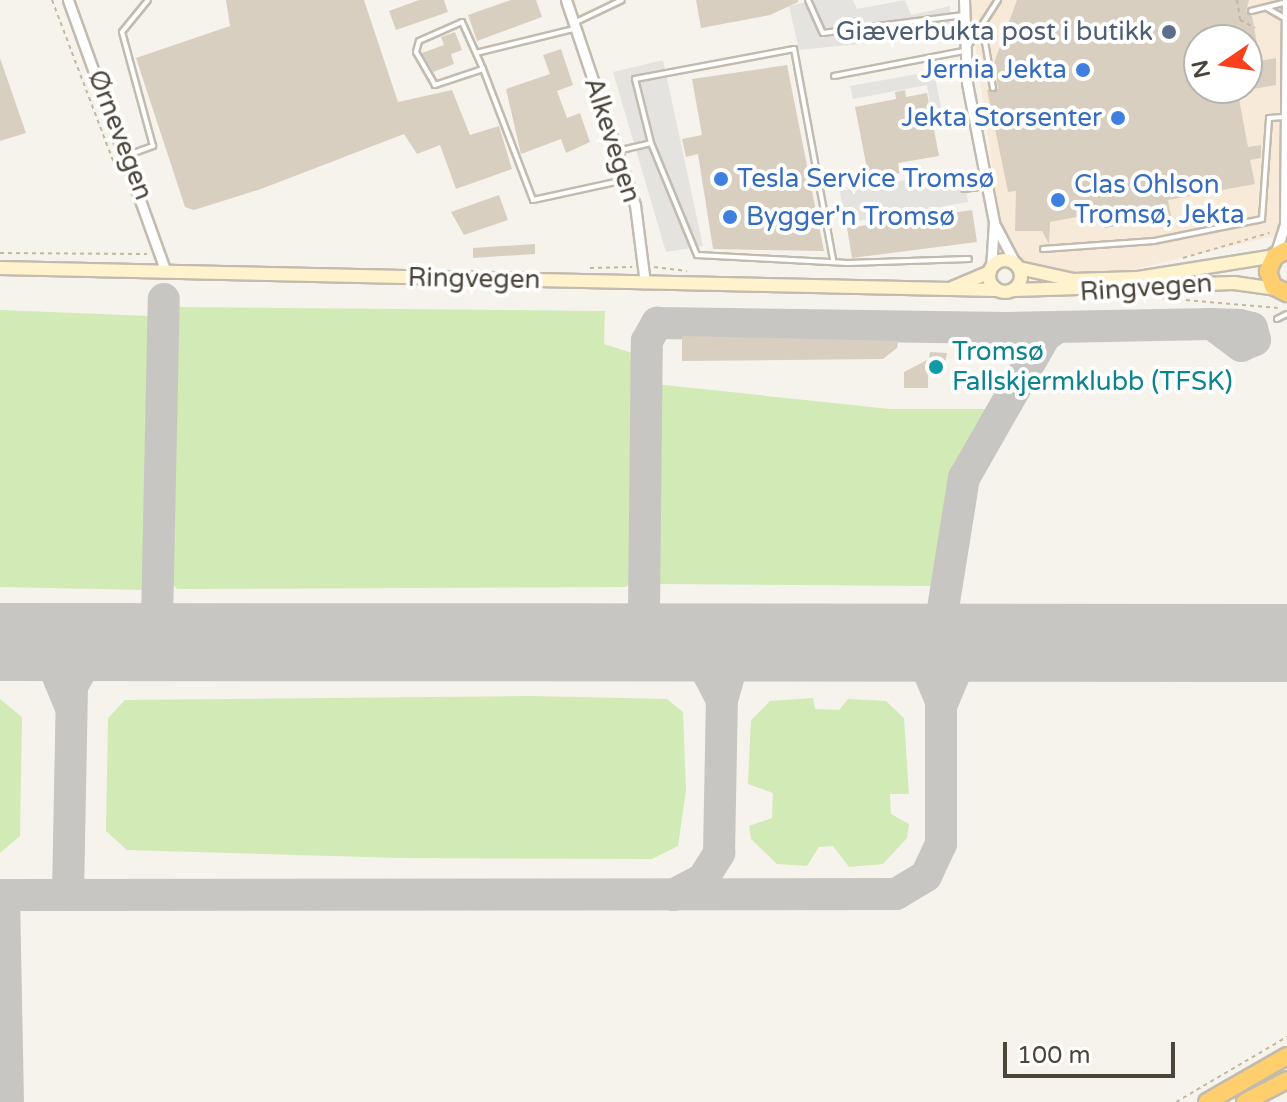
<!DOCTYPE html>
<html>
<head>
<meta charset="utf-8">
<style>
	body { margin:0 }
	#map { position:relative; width:1287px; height:1102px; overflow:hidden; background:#f6f3ec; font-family:"Varela Round",sans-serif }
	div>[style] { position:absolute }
	.commercial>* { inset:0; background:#f7ead8 }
	.green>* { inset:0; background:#d2eab5 }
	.parking>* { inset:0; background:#e5e3e0 }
	.taxiway>* { height:32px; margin:-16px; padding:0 16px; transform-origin:16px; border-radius:16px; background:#c8c6c3 }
	.runway>* { height:78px; margin:-39px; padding:0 39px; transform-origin:39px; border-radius:39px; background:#c8c6c3 }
	.building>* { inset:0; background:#d8cfc1 }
	.path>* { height:2px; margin-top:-1px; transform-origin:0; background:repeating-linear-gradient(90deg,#c4b79f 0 4px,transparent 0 8px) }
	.roads { filter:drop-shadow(2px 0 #c2bbae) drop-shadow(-2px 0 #c2bbae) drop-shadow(0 2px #c2bbae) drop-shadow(0 -2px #c2bbae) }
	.lane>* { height:4px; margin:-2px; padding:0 2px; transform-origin:2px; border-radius:2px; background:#fff }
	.street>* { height:9px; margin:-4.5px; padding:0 4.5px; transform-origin:4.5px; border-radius:4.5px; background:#fff }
	.secondary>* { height:12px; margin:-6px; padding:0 6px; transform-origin:6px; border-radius:6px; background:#fff3cd }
	.secondary>.ring { margin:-6px; padding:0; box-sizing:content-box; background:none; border:12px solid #fff3cd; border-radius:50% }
	.highway>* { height:16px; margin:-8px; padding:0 8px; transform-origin:8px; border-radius:8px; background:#ffcf6e }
	.path-bridge>* { height:2px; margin-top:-1px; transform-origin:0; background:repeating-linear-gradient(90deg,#c4b79f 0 4px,transparent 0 8px) }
	.dots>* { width:22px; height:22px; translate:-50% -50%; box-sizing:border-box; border:4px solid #fff; border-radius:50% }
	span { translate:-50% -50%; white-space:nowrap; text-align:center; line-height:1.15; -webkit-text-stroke:8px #fff; paint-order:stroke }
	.service-label { font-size:26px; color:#4e5e75 }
	.right { translate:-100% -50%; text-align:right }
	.shop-label { font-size:26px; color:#366cbe }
	.left { translate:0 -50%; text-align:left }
	.street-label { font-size:26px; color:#4b4439 }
	.culture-label { font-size:26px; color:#0d838f }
	.north { position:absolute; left:1183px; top:24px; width:80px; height:80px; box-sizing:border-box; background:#fff; border:2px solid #b7b4b0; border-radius:50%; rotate:257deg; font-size:22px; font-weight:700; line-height:32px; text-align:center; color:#4b4439 }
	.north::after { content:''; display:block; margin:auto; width:28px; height:36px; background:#fc3f1d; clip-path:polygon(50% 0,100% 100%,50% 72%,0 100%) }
	.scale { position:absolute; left:1003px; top:1042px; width:172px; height:36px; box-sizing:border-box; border:4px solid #4b4439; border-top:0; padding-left:10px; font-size:24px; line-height:28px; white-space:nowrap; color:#4b4439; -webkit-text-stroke:6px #fff; paint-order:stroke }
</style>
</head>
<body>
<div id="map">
	<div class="commercial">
		<i style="clip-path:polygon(evenodd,969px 0,1287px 0,1287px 233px,1130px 270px,1068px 274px,1035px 269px,1017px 254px,1000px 224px,969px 0,1199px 40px,1247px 40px,1247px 88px,1199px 88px,1199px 40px)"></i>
	</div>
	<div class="green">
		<i style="clip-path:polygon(176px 307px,605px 311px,604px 344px,635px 354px,634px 579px,626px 587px,177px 589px,167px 577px)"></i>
		<i style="clip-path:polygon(0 310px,150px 316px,147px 590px,0 587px)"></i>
		<i style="clip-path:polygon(655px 384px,890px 409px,991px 409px,955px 476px,931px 586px,658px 584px,653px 573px)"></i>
		<i style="clip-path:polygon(530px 696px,667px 699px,683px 712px,686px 790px,678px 846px,652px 859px,400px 858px,127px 850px,106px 831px,108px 718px,125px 700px)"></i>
		<i style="clip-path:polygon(813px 698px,815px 709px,839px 710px,848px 699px,886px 701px,904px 718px,909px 794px,890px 794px,891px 814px,909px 824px,907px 838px,883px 864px,849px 867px,833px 846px,819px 847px,807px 866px,777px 864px,751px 839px,749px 826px,772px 818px,773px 793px,748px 784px,751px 720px,770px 701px)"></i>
		<i style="clip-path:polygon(0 699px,22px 717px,20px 836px,0 853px)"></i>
	</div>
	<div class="parking">
		<i style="clip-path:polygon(816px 0,853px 0,857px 9px,905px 0,911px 15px,950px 6px,950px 35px,799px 50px,789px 6px)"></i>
		<i style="clip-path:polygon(663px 60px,703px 246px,666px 252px,613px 72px)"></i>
		<i style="clip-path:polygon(934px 71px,944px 123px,934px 125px,927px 85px,853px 99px,850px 86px)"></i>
		<i style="clip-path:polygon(963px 171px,968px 202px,845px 223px,840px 191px)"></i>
	</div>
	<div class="taxiway">
		<i style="left:134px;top:641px;width:30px;rotate:-40deg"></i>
		<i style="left:157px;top:622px;width:323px;rotate:-88.8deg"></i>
		<i style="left:15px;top:642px;width:42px;rotate:28.4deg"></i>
		<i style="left:52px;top:662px;width:44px;rotate:67.5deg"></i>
		<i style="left:611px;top:643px;width:22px;rotate:-22deg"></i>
		<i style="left:631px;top:635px;width:27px;rotate:-62deg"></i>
		<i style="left:644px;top:611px;width:270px;rotate:-89.4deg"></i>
		<i style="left:647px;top:341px;width:21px;rotate:-61deg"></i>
		<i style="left:657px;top:323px;width:350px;rotate:0.8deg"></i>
		<i style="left:1007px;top:328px;width:205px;rotate:-1.1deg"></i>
		<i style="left:1212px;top:324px;width:28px;rotate:2deg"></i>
		<i style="left:1240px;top:325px;width:12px;rotate:14deg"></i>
		<i style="left:1252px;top:328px;width:12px;rotate:76deg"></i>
		<i style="left:1255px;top:340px;width:15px;rotate:157deg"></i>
		<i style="left:1241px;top:346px;width:36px;rotate:-143deg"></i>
		<i style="left:664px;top:643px;width:39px;rotate:23deg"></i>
		<i style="left:700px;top:658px;width:47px;rotate:62.4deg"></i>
		<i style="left:907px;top:643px;width:21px;rotate:-19deg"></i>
		<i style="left:927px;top:636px;width:21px;rotate:-47deg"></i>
		<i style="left:941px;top:621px;width:145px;rotate:-80.9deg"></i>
		<i style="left:964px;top:478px;width:163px;rotate:-60.3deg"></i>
		<i style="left:1045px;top:336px;width:16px;rotate:-35deg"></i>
		<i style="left:941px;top:706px;width:49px;rotate:-67.1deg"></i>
		<i style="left:960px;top:661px;width:48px;rotate:-22.2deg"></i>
		<i style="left:0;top:895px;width:896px;rotate:-0.06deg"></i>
		<i style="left:896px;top:894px;width:35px;rotate:-31deg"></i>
		<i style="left:926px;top:876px;width:35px;rotate:-65deg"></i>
		<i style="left:941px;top:844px;width:143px;rotate:-90deg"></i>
		<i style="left:941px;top:701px;width:41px;rotate:-112.8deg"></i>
		<i style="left:925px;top:663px;width:43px;rotate:-152.2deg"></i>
		<i style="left:4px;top:895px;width:207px;rotate:88.9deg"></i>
		<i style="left:68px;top:895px;width:209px;rotate:-88.9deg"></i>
		<i style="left:72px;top:686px;width:34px;rotate:-60deg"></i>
		<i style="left:89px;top:657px;width:40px;rotate:-22deg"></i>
		<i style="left:673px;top:895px;width:34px;rotate:-28deg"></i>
		<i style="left:703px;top:879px;width:31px;rotate:-58deg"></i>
		<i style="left:719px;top:853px;width:153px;rotate:-88.9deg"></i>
		<i style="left:722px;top:700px;width:26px;rotate:-74deg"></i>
		<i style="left:729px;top:675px;width:26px;rotate:-51deg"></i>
		<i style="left:745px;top:655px;width:34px;rotate:-21deg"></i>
	</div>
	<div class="runway">
		<i style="left:0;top:642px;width:1287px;rotate:0.04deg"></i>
	</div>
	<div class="building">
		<i style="clip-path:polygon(226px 0,364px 0,398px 102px,452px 90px,470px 135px,499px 126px,512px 169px,456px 189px,440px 145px,417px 154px,404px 134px,261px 189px,194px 210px,185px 207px,136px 58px,230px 26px)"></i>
		<i style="clip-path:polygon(419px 0,444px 0,448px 12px,396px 30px,389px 11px)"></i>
		<i style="clip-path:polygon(511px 0,536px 0,542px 17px,477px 41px,468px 15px)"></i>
		<i style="clip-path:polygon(696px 0,798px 0,798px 2px,770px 15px,701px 28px)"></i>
		<i style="clip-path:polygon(1017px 0,1249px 0,1246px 11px,1252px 16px,1260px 61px,1276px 58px,1276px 85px,1247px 90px,1247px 40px,1199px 40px,1199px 88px,1237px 88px,1248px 147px,1261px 145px,1261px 158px,1250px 160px,1255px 184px,1168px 200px,1171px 216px,1105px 228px,1103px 220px,1092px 223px,1087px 215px,1050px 222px,1049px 244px,1042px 231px,1015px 231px,1016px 191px,1008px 192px,987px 90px,998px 89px,994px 63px)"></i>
		<i style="clip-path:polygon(455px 32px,462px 50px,451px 54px,454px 64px,433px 72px,422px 53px,444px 45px,441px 37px)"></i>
		<i style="clip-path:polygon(561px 49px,573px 85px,557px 91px,567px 118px,580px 113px,590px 142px,566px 153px,561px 139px,521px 154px,506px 89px,550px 74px,543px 55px)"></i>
		<i style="clip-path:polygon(0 58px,26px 133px,0 141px)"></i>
		<i style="clip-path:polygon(787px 65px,824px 251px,713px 249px,698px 154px,686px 157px,682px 139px,702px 135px,692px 79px)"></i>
		<i style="clip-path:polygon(905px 90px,906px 97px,927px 93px,939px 156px,898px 163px,900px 173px,869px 179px,855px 107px,896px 99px,895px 92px)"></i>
		<i style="clip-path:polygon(499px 195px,508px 220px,464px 235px,451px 212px)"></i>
		<i style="clip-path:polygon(972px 210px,977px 242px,852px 258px,847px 228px)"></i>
		<i style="clip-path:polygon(535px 244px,535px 254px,473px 258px,473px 248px)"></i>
		<i style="clip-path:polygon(682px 336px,898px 341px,897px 348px,883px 359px,682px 361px)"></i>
		<i style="clip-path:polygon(930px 352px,947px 353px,943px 372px,928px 372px,928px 388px,904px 388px,904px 372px,929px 359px)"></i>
	</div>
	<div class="path">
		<i style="left:52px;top:0;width:183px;rotate:69.2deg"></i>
		<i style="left:0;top:253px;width:147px;rotate:0.4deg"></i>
		<i style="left:1183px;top:258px;width:90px;rotate:-16.2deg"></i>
		<i style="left:654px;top:267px;width:33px;rotate:7deg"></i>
		<i style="left:590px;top:268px;width:42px;rotate:-1.4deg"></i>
		<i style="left:1162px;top:298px;width:116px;rotate:4.9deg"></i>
		<i style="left:1176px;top:1102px;width:129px;rotate:-30.4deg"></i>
	</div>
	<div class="roads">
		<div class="lane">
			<i style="left:808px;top:0;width:36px;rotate:66deg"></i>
			<i style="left:823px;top:33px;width:142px;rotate:-7.3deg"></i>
			<i style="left:1267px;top:8px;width:22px;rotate:30deg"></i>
			<i style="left:1251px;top:11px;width:37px;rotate:-14deg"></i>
			<i style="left:574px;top:23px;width:53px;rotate:-25.6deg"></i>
			<i style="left:982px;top:25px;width:64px;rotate:80.1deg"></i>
			<i style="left:969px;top:45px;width:54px;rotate:-57.2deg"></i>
			<i style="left:476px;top:53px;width:101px;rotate:-13.8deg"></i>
			<i style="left:483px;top:69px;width:51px;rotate:161.6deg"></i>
			<i style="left:435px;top:85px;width:38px;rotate:-120deg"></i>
			<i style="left:416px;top:52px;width:11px;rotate:-75deg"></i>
			<i style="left:419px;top:41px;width:47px;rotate:-23.8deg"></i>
			<i style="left:462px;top:22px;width:51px;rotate:65.9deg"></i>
			<i style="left:483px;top:69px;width:140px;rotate:69.1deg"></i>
			<i style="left:533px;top:200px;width:94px;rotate:-12.3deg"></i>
			<i style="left:834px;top:76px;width:132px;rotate:-10.9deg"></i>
			<i style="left:651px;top:143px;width:66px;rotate:-104deg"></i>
			<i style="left:635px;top:79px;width:162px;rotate:-10.7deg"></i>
			<i style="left:794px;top:49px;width:215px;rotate:79.5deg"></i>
			<i style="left:617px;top:151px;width:35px;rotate:-13deg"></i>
			<i style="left:651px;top:143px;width:121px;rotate:67.7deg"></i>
			<i style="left:697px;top:255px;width:151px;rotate:3deg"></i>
			<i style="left:848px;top:263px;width:121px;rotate:-1.9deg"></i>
			<i style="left:128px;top:155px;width:27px;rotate:-20deg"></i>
			<i style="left:153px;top:146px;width:118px;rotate:-105.2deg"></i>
			<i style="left:122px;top:32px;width:41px;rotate:-50.9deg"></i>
			<i style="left:964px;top:189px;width:22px;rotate:-8deg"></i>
			<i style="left:1043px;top:249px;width:111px;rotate:-4.1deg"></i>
			<i style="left:1154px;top:241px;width:110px;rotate:-11.5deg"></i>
			<i style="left:1262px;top:219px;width:101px;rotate:-86deg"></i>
			<i style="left:1269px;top:118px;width:15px;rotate:-4deg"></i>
			<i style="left:1277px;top:319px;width:11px;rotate:-27deg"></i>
		</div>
		<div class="street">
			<i style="left:68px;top:0;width:289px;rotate:70.2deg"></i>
			<i style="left:566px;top:0;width:216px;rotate:71.4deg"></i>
			<i style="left:635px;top:205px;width:79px;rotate:82.7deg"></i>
			<i style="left:964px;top:0;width:83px;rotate:87.9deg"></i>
			<i style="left:967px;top:83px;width:142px;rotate:79deg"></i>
			<i style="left:994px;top:222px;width:46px;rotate:93.7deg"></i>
			<i style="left:995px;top:225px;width:43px;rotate:62.2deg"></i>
			<i style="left:1275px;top:255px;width:33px;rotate:-72deg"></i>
			<i style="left:1285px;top:224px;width:224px;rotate:-89.5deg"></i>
		</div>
		<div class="secondary">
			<i class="ring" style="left:989px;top:260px;width:20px;height:20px"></i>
			<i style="left:0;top:268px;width:996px;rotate:1.27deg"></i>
			<i style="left:1019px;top:268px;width:55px;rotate:12.5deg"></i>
			<i style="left:1073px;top:280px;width:65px;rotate:-1.8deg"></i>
			<i style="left:1138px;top:278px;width:139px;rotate:-9.1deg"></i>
			<i style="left:952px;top:288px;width:41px;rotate:-22.8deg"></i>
			<i style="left:1015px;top:290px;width:219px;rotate:-1.8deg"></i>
			<i style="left:1234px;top:283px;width:42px;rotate:8.1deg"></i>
		</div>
		<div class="highway">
			<i style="left:1287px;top:250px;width:13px;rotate:153deg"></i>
			<i style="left:1275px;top:256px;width:17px;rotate:115deg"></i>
			<i style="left:1268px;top:271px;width:16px;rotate:72deg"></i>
			<i style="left:1273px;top:286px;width:16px;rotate:27deg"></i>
			<i style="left:1207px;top:1102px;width:92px;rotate:-29.9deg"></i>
			<i style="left:1245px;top:1102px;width:47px;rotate:-27.6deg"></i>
		</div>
	</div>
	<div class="path-bridge">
		<i style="left:1237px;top:0;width:20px;rotate:81deg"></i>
		<i style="left:1240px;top:20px;width:17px;rotate:28deg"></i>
	</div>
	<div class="dots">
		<i style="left:1169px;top:32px;background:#5c6f8a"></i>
		<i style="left:1083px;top:70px;background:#3f7fe0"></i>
		<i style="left:1118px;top:118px;background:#3f7fe0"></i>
		<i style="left:721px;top:179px;background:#3f7fe0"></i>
		<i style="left:1058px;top:200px;background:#3f7fe0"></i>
		<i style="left:730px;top:217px;background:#3f7fe0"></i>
		<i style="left:936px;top:367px;background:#0f9aa8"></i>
	</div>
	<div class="service-label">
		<span class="right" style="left:1153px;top:32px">Giæverbukta post i butikk</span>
	</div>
	<div class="shop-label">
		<span class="right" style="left:1067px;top:70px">Jernia Jekta</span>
		<span class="right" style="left:1102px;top:118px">Jekta Storsenter</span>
		<span class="left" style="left:737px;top:179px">Tesla Service Tromsø</span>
		<span class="left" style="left:1074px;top:200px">Clas Ohlson<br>Tromsø, Jekta</span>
		<span class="left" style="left:746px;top:217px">Bygger'n Tromsø</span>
	</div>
	<div class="street-label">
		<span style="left:120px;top:135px;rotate:69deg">Ørnevegen</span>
		<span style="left:612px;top:140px;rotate:72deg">Alkevegen</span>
		<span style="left:474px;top:279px;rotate:1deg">Ringvegen</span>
		<span style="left:1146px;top:288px;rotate:-4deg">Ringvegen</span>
	</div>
	<div class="culture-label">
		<span class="left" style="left:952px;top:367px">Tromsø<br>Fallskjermklubb (TFSK)</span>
	</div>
	<div class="north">N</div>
	<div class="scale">100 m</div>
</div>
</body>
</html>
